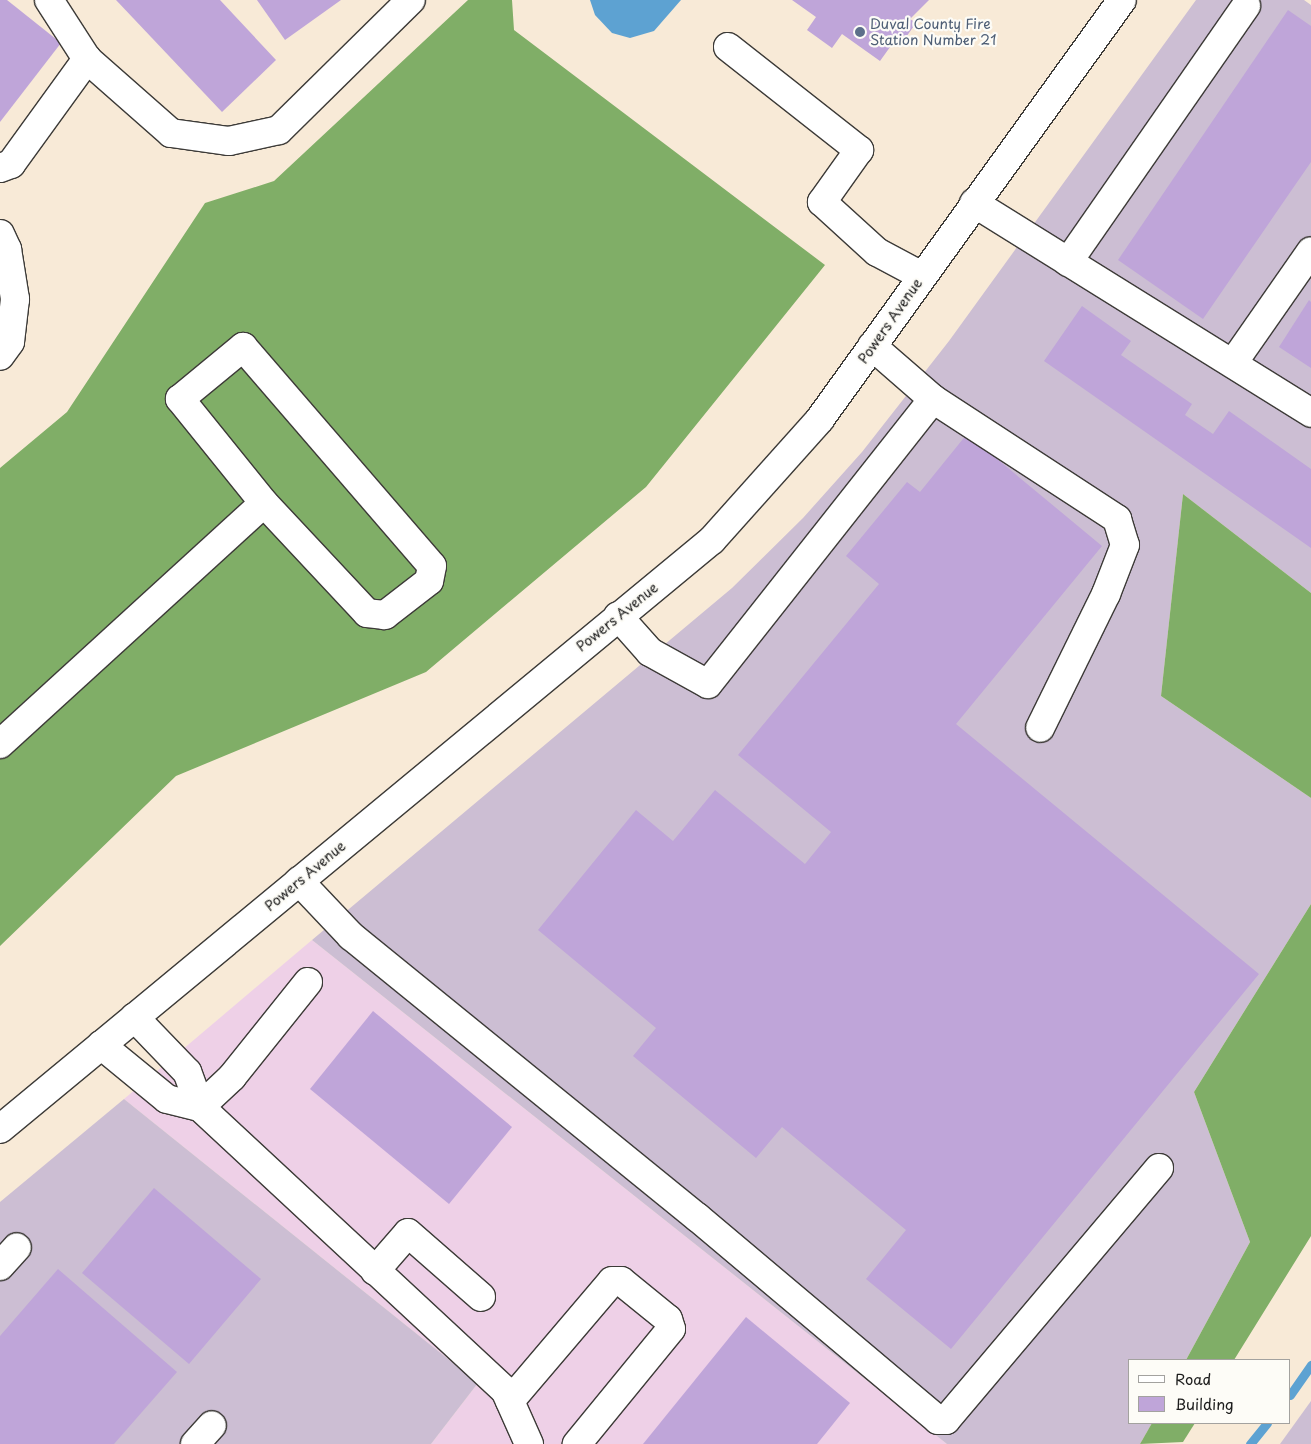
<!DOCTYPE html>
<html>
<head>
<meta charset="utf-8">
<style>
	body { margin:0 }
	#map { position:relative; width:1311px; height:1444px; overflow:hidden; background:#f8ead7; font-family:"Playpen Sans",sans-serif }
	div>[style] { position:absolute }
	.built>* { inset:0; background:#eed0e7 }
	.industrial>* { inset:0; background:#ccbed3 }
	.forest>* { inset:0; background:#80ae67 }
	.water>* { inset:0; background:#5da2d2 }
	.stream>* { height:9px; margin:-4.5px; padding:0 4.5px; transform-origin:4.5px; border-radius:4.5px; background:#5da2d2 }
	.building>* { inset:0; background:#bfa5d9 }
	.roads { filter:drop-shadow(1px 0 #3d3b38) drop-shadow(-1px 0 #3d3b38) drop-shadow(0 1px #3d3b38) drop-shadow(0 -1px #3d3b38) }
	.minor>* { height:28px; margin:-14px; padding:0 14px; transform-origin:14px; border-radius:14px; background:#fff }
	.dots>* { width:14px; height:14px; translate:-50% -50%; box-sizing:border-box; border:2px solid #fdfcf7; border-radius:50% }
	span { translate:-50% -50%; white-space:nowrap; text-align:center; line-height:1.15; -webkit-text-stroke:4.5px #fdfcf7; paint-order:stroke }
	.service-label { font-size:14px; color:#4e5e75 }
	.left { translate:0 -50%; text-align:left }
	.street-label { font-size:14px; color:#1c1c1c }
	.legend { position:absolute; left:1128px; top:1359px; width:162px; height:65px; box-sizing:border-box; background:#fdfcf7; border:1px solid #a3a29f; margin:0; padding:6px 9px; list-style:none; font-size:15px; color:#1c1c1c }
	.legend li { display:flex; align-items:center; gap:10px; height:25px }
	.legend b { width:25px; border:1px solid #a3a29f }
</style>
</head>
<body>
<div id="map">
	<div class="built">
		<i style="clip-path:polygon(312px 940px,947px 1444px,431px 1444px,478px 1383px,124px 1099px)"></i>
	</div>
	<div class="industrial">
		<i style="clip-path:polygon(1196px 0,1304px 0,1311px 5px,1311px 593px,1183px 494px,1161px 696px,1311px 798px,1311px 904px,1194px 1092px,1250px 1242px,1186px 1360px,1130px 1360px,1130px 1423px,1152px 1423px,1140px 1444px,947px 1444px,312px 940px,732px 588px,803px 518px,862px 452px,949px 341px)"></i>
		<i style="clip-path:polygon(124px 1099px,478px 1383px,431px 1444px,0 1444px,0 1202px)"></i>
		<i style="clip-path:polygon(1311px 1401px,1311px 1444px,1280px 1444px)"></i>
	</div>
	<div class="forest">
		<i style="clip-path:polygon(468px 0,512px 0,514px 30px,825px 265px,646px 487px,426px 672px,176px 776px,0 946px,0 468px,67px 412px,205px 203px,274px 181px)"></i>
		<i style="clip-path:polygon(1183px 494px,1311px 593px,1311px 798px,1161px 696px)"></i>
		<i style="clip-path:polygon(1311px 904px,1311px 1236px,1234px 1360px,1186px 1360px,1250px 1242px,1194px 1092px)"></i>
		<i style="clip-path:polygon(1152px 1423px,1195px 1423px,1183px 1442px,1140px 1444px)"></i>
	</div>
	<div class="water">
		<i style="clip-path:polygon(590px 0,681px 0,654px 31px,630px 38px,612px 33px,595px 15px)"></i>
	</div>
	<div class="stream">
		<i style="left:1290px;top:1395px;width:37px;rotate:-55deg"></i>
		<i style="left:1250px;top:1444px;width:27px;rotate:-51deg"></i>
	</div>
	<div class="building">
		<i style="clip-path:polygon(0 0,7px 0,61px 43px,0 122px)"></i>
		<i style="clip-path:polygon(116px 0,220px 0,276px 60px,222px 112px)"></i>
		<i style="clip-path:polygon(257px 0,341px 0,285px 40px)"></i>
		<i style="clip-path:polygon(792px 0,929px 0,910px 19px,916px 23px,904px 40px,898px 36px,880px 61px,842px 34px,832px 48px,807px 30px,816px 17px)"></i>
		<i style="clip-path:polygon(1288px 10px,1311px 26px,1311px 162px,1203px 319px,1118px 260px)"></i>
		<i style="clip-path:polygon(1309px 300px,1311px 302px,1311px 368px,1279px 347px)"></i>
		<i style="clip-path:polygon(1082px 306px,1131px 341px,1121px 355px,1192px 404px,1185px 415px,1213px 434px,1229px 411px,1311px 469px,1311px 548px,1044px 361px)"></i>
		<i style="clip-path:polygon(967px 434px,1102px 546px,956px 724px,1259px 974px,951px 1349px,866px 1279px,906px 1230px,782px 1127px,756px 1158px,633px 1056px,656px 1028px,538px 930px,636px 810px,673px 841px,715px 790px,805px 864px,831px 832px,738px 755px,879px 584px,846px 556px,907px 482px,920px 492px)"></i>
		<i style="clip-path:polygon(373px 1011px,512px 1127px,449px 1204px,310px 1089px)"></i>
		<i style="clip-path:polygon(154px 1188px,261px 1279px,189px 1364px,82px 1273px)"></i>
		<i style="clip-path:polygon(58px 1269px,177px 1372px,114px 1444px,0 1444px,0 1336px)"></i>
		<i style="clip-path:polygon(746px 1317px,850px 1403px,817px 1444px,643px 1444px)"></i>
	</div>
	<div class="roads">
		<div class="minor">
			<i style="left:49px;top:0;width:70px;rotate:57.2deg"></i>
			<i style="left:728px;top:47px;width:167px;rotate:38.2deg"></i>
			<i style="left:859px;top:150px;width:64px;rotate:125.4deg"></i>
			<i style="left:822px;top:202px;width:74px;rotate:42.3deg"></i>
			<i style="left:877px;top:252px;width:51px;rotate:28.1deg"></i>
			<i style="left:0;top:168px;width:12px;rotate:-20deg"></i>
			<i style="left:11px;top:164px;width:130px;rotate:-54.1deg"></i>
			<i style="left:87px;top:59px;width:112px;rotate:41.4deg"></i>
			<i style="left:171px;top:133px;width:59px;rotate:7.9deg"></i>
			<i style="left:229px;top:141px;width:51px;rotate:-12.4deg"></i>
			<i style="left:279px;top:130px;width:185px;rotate:-44.6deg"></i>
			<i style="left:974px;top:203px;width:397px;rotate:31.9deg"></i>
			<i style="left:0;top:234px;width:17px;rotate:65deg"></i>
			<i style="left:7px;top:249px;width:51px;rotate:80.9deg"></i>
			<i style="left:15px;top:299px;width:43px;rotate:96.6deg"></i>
			<i style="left:10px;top:342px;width:17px;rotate:126deg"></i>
			<i style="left:1068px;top:262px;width:312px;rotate:-55.2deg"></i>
			<i style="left:872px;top:346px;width:81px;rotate:41deg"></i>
			<i style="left:933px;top:399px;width:220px;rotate:33.1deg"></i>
			<i style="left:1117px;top:519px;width:27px;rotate:73deg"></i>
			<i style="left:1125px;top:545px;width:53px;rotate:111.2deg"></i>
			<i style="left:1106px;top:594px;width:149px;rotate:116.2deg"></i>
			<i style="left:243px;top:347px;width:289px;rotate:49.2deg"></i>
			<i style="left:432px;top:566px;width:15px;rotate:101deg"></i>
			<i style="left:429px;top:581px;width:56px;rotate:142.3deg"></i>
			<i style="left:385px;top:615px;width:18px;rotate:-174deg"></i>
			<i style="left:367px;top:613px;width:151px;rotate:-133.1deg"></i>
			<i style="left:264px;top:503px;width:134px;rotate:-128.9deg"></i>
			<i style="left:180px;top:399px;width:82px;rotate:-39.5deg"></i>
			<i style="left:1233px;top:363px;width:136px;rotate:-55.1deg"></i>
			<i style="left:618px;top:616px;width:48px;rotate:48.4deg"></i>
			<i style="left:650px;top:652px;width:66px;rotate:28.9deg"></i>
			<i style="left:708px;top:684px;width:363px;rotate:-51.7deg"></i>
			<i style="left:0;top:744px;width:357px;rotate:-42.4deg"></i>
			<i style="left:299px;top:881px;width:76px;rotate:46.6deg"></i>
			<i style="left:351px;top:936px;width:446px;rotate:39.1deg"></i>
			<i style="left:697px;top:1217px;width:315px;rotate:40.1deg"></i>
			<i style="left:938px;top:1420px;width:8px"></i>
			<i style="left:946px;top:1420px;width:330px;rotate:-49.8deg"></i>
			<i style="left:308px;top:982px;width:122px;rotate:128.7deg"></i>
			<i style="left:232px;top:1077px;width:44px;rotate:136.8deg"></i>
			<i style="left:200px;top:1107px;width:416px;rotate:42.9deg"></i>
			<i style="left:505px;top:1390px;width:59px;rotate:66deg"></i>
			<i style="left:101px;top:1045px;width:85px;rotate:39.3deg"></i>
			<i style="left:167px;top:1099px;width:34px;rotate:14deg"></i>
			<i style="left:200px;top:1107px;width:37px;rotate:-110deg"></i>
			<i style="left:187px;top:1072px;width:76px;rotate:-133.9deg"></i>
			<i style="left:0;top:1129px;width:924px;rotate:-39.6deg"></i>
			<i style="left:712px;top:540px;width:162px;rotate:-48.2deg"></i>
			<i style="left:820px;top:419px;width:516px;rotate:-54.22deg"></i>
			<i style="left:0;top:1266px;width:25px;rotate:-48deg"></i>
			<i style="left:375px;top:1271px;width:50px;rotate:-49deg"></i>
			<i style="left:408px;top:1233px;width:97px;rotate:41.2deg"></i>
			<i style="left:510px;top:1401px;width:157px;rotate:-49.6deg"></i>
			<i style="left:612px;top:1281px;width:9px"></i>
			<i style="left:621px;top:1281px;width:60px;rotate:39deg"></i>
			<i style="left:668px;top:1319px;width:10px;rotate:73deg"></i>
			<i style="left:671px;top:1329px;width:149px;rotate:129.3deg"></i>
			<i style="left:195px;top:1444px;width:25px;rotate:-48deg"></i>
		</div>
	</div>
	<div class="dots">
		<i style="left:860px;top:32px;background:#5c6f8a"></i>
	</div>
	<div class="service-label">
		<span class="left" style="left:870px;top:32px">Duval County Fire<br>Station Number 21</span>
	</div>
	<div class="street-label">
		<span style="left:890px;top:321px;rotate:-55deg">Powers Avenue</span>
		<span style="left:617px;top:617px;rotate:-39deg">Powers Avenue</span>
		<span style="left:305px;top:876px;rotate:-40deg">Powers Avenue</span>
	</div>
	<ul class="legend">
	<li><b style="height:6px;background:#fff"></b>Road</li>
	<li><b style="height:14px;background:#bfa5d9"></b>Building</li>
	</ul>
</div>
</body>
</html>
